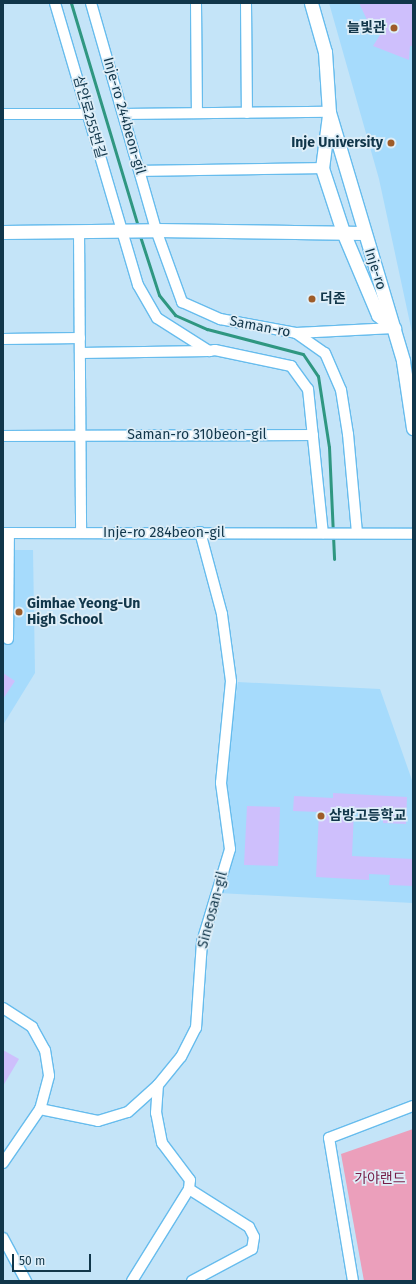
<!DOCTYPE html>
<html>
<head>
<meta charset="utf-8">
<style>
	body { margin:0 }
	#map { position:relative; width:416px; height:1284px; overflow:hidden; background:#c4e4f8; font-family:"Fira Sans","Noto Sans KR",sans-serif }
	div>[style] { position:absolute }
	.built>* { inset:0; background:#a6dbfc }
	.green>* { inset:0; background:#eb9fbb }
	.stream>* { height:3px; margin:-1.5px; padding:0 1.5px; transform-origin:1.5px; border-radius:1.5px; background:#2f9781 }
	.building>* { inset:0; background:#cebffc }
	.roads { filter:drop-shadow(1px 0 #67bced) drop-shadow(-1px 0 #67bced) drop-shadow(0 1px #67bced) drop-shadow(0 -1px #67bced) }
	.minor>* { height:10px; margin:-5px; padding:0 5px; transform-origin:5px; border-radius:5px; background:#fff }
	.major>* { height:13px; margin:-6.5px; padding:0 6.5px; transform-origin:6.5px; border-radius:6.5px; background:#fff }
	.dots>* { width:11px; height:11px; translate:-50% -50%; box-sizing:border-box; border:2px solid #deeef8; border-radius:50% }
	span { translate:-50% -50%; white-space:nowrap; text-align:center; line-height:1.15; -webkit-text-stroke:3.5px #deeef8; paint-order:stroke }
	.poi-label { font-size:14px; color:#11364a; font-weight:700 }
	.right { translate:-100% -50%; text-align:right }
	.left { translate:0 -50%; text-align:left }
	.street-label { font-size:14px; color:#11364a }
	.park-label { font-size:14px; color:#761d48 }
	.frame { position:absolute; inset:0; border:4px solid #11364a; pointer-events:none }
	.scale { position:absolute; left:12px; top:1254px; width:79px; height:18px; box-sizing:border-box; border:2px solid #11364a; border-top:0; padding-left:5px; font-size:12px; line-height:14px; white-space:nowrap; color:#11364a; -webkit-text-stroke:3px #deeef8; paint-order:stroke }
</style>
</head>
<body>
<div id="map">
	<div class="built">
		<i style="clip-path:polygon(329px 3px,413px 3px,413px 337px,379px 179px)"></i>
		<i style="clip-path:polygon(3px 550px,33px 550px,35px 673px,3px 725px)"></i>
		<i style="clip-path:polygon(238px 682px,380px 689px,413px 783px,413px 903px,218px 893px,232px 849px,225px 767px)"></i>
	</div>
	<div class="green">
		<i style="clip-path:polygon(413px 1129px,413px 1281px,364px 1281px,341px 1154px)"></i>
	</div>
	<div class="stream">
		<i style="left:71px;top:3px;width:234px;rotate:73.3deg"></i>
		<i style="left:139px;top:233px;width:65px;rotate:72.1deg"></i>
		<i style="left:159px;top:295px;width:26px;rotate:51deg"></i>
		<i style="left:175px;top:315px;width:35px;rotate:24deg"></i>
		<i style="left:207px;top:329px;width:99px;rotate:14.6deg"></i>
		<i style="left:303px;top:354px;width:27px;rotate:56deg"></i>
		<i style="left:318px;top:376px;width:72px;rotate:81.2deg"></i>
		<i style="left:329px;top:447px;width:112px;rotate:87.4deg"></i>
	</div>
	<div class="building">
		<i style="clip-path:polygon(359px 3px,413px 3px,413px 46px,410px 46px,409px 60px,373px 46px,380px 35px,368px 22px)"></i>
		<i style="clip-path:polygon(3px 673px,15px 681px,3px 699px)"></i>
		<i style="clip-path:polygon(333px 793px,407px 797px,406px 824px,383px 823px,383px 812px,354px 811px,352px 856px,413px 859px,413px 886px,389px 885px,390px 875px,369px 874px,369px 880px,316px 877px,319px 812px,293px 811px,294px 796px,333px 798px)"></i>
		<i style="clip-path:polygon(247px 806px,280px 807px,278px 866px,244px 865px)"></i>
		<i style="clip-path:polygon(3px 1050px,19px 1059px,3px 1086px)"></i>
	</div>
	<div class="roads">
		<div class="minor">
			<i style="left:55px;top:3px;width:294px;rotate:73.6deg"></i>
			<i style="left:138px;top:285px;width:38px;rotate:60deg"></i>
			<i style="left:157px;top:318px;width:62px;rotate:32.4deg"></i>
			<i style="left:209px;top:351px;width:6px;rotate:-9deg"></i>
			<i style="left:215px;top:350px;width:78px;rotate:11.9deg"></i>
			<i style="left:291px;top:366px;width:29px;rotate:54deg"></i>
			<i style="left:308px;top:389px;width:145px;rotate:84.1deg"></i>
			<i style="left:91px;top:3px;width:236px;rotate:74deg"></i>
			<i style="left:156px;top:230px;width:77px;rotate:70.1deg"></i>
			<i style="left:182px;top:302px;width:42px;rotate:24.1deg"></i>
			<i style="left:220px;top:319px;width:77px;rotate:10.4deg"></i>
			<i style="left:296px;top:333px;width:35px;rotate:35deg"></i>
			<i style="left:325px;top:353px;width:40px;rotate:66.6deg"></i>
			<i style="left:341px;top:390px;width:45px;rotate:81deg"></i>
			<i style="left:348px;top:434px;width:99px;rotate:84.8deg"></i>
			<i style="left:196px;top:3px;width:110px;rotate:89.5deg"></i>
			<i style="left:246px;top:3px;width:110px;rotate:89.5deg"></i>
			<i style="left:3px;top:114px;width:85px"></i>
			<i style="left:123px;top:114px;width:206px;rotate:-0.6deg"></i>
			<i style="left:140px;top:171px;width:182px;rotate:-0.9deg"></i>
			<i style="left:79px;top:231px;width:302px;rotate:89.6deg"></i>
			<i style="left:296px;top:333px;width:98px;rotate:-2.9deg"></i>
			<i style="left:3px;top:339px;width:77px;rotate:-0.7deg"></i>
			<i style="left:80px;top:353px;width:129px;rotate:-0.9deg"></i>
			<i style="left:3px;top:436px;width:310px;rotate:-0.2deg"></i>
			<i style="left:3px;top:533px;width:410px;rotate:0.1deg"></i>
			<i style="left:8px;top:639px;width:106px;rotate:-89.5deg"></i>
			<i style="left:3px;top:1008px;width:35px;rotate:33deg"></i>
			<i style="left:32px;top:1027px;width:26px;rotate:61deg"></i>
			<i style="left:45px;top:1050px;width:26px;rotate:81deg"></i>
			<i style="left:49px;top:1076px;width:34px;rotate:105deg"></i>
			<i style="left:3px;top:1163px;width:65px;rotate:-55.6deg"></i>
			<i style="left:40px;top:1109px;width:59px;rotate:11.7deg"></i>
			<i style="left:98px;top:1121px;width:31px;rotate:-17deg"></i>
			<i style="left:128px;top:1112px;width:40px;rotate:-42deg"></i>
			<i style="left:158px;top:1085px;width:36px;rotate:-51deg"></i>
			<i style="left:181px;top:1057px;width:33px;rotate:-63deg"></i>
			<i style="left:196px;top:1028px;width:86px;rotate:-86deg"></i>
			<i style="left:202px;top:942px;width:97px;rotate:-73.2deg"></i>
			<i style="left:230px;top:849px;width:67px;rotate:-97.8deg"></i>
			<i style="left:221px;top:783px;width:102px;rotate:-84.4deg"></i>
			<i style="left:231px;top:681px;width:68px;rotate:-97.7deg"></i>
			<i style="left:222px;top:614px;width:85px;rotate:-105deg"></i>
			<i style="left:189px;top:1189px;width:71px;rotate:32.3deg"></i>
			<i style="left:249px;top:1227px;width:11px;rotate:63deg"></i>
			<i style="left:254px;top:1237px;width:12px;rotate:99deg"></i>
			<i style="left:252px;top:1249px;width:68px;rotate:151.9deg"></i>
			<i style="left:3px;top:1238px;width:49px;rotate:61.9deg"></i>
			<i style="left:132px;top:1281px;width:108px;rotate:-58.2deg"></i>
			<i style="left:189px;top:1189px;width:9px;rotate:-84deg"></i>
			<i style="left:190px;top:1180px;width:46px;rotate:-127.1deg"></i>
			<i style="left:162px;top:1143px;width:31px;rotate:-101deg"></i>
			<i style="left:156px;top:1113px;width:28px;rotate:-86deg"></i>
			<i style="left:353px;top:1281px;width:145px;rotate:-99.5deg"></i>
			<i style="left:329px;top:1138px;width:90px;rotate:-20.9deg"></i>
		</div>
		<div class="major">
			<i style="left:311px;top:3px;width:51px;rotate:74.1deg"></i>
			<i style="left:325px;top:52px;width:60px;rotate:86.2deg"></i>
			<i style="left:329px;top:112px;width:260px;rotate:73.4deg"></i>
			<i style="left:403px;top:361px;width:68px;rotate:81.5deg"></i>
			<i style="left:329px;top:115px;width:53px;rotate:97.5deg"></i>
			<i style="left:322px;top:168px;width:67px;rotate:71.8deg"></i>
			<i style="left:343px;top:232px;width:90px;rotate:67.1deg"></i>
			<i style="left:378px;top:315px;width:21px;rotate:39deg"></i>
			<i style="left:3px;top:232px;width:153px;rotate:-0.7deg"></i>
			<i style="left:156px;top:230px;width:208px;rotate:0.8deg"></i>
		</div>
	</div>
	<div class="dots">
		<i style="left:394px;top:28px;background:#9e5c29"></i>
		<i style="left:391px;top:143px;background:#9e5c29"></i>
		<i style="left:312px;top:299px;background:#9e5c29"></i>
		<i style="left:19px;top:612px;background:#9e5c29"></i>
		<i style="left:321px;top:816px;background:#9e5c29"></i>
	</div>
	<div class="poi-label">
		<span class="right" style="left:386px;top:28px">늘빛관</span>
		<span class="right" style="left:383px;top:143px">Inje University</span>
		<span class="left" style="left:320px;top:299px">더존</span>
		<span class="left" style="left:27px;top:612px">Gimhae Yeong-Un<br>High School</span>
		<span class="left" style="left:329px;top:816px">삼방고등학교</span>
	</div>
	<div class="street-label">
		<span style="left:124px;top:116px;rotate:74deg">Inje-ro 244beon-gil</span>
		<span style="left:89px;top:117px;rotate:74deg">삼안로255번길</span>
		<span style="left:375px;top:269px;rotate:72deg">Inje-ro</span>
		<span style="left:260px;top:327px;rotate:11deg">Saman-ro</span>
		<span style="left:197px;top:435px">Saman-ro 310beon-gil</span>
		<span style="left:164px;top:533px">Inje-ro 284beon-gil</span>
		<span style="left:213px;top:910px;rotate:-75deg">Sineosan-gil</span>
	</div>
	<div class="park-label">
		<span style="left:380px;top:1179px">가야랜드</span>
	</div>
	<div class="frame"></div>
	<div class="scale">50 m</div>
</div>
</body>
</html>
